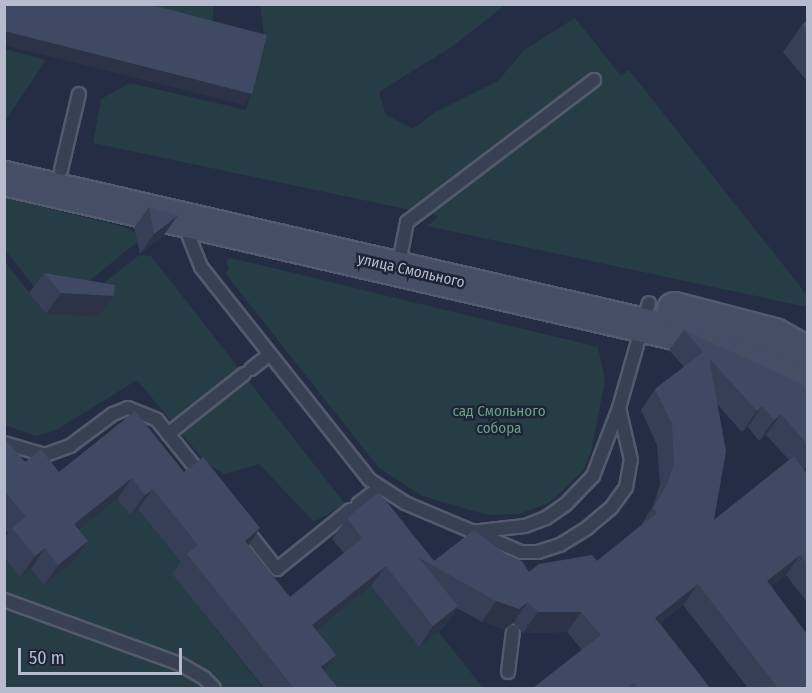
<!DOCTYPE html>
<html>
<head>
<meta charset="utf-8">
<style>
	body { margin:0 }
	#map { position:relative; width:812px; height:693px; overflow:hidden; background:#242d44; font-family:"Fira Sans Condensed",sans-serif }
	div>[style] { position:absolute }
	.green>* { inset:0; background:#263d45 }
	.roads { filter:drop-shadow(2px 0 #545a6d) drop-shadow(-2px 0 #545a6d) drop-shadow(0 2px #545a6d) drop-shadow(0 -2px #545a6d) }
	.lane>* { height:12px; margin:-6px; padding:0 6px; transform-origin:6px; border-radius:6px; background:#384053 }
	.secondary>* { height:33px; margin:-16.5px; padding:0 16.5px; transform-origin:16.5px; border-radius:16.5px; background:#464e66 }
	.wall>* { inset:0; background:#373f56 }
	.shaded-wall>* { inset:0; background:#2d3346 }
	.building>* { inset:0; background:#404964 }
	span { translate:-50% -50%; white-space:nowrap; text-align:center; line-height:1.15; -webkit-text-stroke:5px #1d2438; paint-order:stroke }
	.street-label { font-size:15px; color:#b6bbcd }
	.park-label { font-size:15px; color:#6aa07e }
	.frame { position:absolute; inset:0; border:6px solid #b6bbcd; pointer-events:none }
	.scale { position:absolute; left:18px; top:648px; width:164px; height:27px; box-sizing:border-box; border:3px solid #b6bbcd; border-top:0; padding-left:8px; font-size:18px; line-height:21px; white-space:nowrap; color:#b6bbcd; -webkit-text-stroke:4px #1d2438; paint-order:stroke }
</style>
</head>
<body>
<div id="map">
	<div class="green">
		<i style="clip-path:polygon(145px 5px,214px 5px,212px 25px)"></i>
		<i style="clip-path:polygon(260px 5px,505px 5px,453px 46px,379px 92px,386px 115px,413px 129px,435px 112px,498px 81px,524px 50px,575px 18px,621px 76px,629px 70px,807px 295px,807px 307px,427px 226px,439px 216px,93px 143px,101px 99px,130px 83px,246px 110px,265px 44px)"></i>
		<i style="clip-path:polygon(5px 49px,46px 60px,5px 121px,4px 49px)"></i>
		<i style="clip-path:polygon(4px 197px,128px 228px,135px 233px,137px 242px,66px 300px,44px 299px,5px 250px)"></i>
		<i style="clip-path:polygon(139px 255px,151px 256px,345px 504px,314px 522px,259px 464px,225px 474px,207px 464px,137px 380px,56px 430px,36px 436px,5px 425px,5px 262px,46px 314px,64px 315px)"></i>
		<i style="clip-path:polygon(231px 258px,598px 347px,605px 380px,591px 452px,583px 471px,549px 503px,519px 514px,488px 515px,422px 496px,379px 468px,225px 273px,229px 270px,226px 260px)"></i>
		<i style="clip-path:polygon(117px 499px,130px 515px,138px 509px,184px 565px,173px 575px,263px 688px,5px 688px,4px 557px,20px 576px,31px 569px,44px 585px,60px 545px)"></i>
		<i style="clip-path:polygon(371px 586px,419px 647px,438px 631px,483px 688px,307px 688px,298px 646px)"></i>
	</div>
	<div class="roads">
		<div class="lane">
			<i style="left:61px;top:170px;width:78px;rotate:-76.7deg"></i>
			<i style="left:184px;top:224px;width:46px;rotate:68.4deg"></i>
			<i style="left:201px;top:267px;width:272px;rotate:51.6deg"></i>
			<i style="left:370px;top:480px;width:42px;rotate:33.3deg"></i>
			<i style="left:405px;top:503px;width:126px;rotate:22.9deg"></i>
			<i style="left:521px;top:552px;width:17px"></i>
			<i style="left:538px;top:552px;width:23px;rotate:-18deg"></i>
			<i style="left:560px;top:545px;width:32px;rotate:-32deg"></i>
			<i style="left:587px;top:528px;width:31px;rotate:-40deg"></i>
			<i style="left:611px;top:508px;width:26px;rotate:-54deg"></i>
			<i style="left:626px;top:487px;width:27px;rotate:-80deg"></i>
			<i style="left:631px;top:460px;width:53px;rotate:-103deg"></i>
			<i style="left:619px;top:408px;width:109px;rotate:-74.1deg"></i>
			<i style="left:398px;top:268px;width:47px;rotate:-78.9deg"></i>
			<i style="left:407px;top:222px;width:235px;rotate:-37.2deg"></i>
			<i style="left:251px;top:369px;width:24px;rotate:-38deg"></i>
			<i style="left:168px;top:434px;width:97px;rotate:-38.3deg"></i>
			<i style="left:4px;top:443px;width:43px;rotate:16.3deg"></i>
			<i style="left:45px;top:455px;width:27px;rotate:-20deg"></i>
			<i style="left:70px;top:446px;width:54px;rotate:-36.7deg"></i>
			<i style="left:113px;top:414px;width:16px;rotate:-22deg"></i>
			<i style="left:128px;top:408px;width:31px;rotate:22deg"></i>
			<i style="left:157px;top:420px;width:72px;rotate:51.2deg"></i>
			<i style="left:358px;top:504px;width:26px;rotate:-37deg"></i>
			<i style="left:243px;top:526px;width:55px;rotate:51.7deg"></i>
			<i style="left:277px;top:569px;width:94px;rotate:-38.9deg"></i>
			<i style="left:471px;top:532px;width:54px;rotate:-6.3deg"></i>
			<i style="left:525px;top:526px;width:22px;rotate:-21deg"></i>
			<i style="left:546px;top:518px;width:24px;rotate:-35deg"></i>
			<i style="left:566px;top:504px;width:39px;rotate:-46deg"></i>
			<i style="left:593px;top:476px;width:73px;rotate:-69.1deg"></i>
			<i style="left:4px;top:600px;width:187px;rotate:20deg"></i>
			<i style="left:180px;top:664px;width:28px;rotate:30deg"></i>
			<i style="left:204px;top:678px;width:14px;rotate:45deg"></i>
			<i style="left:508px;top:672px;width:41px;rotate:-83deg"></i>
		</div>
		<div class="secondary">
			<i style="left:4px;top:178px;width:745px;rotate:12.95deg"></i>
			<i style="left:730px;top:345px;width:65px;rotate:23.4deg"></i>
			<i style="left:790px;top:371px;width:24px;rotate:42deg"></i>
			<i style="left:674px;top:309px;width:103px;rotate:14.6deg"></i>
			<i style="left:774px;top:335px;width:39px;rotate:29deg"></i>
		</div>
	</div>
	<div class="wall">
		<i style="clip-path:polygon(807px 20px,807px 81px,783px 52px,802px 25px)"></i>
		<i style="clip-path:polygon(149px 207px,164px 235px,140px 254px,134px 228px)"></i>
		<i style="clip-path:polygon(44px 273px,99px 317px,46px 314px,29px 293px)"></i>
		<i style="clip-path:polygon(evenodd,684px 330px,807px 390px,807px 467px,804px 469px,807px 474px,807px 602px,786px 575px,772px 586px,807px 688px,748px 688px,683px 605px,660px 623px,710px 688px,533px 688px,582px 650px,567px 632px,523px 633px,513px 623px,505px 629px,482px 622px,457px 608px,444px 627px,419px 647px,371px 586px,317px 631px,336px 655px,324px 672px,338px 688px,264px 688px,172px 574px,181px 562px,138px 509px,130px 515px,117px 499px,79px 530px,88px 541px,73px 562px,44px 585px,31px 569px,20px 577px,4px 557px,4px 539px,8px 533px,4px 529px,4px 438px,25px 462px,59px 472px,184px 472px,260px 528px,248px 545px,290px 597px,344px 553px,332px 539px,347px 518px,434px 561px,505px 554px,529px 572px,597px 561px,641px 525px,653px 506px,660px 484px,657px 445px,641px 410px,655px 389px,684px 367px,669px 350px,684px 330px,717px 404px,742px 432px,748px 427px,759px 441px,766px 435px,789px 460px,714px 520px,717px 404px)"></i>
	</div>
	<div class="shaded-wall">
		<i style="clip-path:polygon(4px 31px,252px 94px,244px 105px,4px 45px)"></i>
		<i style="clip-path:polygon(178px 215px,164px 235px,140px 254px,154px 234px)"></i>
		<i style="clip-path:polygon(61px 293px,114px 296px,99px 317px,46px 314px)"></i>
		<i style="clip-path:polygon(762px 406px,748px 427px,742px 432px,757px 411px)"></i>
		<i style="clip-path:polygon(781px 414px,766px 435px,759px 441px,774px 420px)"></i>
		<i style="clip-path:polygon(132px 478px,117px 499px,60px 545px,74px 524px)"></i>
		<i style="clip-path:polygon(153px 489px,138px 509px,130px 515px,145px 495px)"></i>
		<i style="clip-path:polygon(260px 528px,246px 549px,245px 541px)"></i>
		<i style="clip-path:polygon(88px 541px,73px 562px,44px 585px,58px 565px)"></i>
		<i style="clip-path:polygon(45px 548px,31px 569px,20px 577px,35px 556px)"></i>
		<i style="clip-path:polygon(800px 555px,786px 575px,753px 601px,767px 581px)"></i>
		<i style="clip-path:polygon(386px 566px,371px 586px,298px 646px,312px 625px)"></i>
		<i style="clip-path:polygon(698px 584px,683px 605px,641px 638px,655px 618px)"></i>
		<i style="clip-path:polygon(496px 601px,528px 602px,513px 623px,505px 629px,482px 622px)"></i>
		<i style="clip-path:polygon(458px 606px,444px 627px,419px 647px,433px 626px)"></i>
		<i style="clip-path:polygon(538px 612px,581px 612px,567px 632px,523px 633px)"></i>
		<i style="clip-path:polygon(336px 655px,322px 676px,321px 667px)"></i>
	</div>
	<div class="building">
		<i style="clip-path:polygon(4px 4px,148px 4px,267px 35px,252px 94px,4px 31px)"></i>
		<i style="clip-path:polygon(807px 20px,807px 30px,802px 25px)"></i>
		<i style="clip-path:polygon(149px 207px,178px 215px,154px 234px)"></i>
		<i style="clip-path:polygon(44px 273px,115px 285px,114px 296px,61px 293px)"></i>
		<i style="clip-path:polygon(684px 330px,802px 384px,807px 390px,807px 444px,781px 414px,774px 420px,762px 406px,757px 411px,709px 358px,726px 451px,714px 520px,794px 456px,807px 474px,807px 564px,800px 555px,767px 581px,807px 634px,807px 688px,778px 688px,698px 584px,655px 618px,710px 688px,639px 688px,634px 683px,627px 688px,533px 688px,601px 635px,581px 612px,538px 612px,528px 602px,519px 609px,496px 601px,418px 557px,458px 606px,433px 626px,386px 566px,312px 625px,336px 655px,321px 667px,338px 688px,294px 688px,187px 554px,198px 545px,153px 489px,145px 495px,132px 478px,74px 524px,88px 541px,58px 565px,45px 548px,35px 556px,12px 528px,26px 517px,4px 490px,4px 438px,25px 462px,41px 449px,59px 472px,135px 411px,184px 472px,203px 457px,260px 528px,245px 541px,290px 597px,362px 538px,347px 518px,379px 492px,434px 561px,474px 530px,505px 554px,522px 561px,529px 572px,539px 564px,592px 555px,597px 561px,657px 513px,653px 508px,667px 485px,674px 463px,672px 424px,655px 389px,703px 352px)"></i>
	</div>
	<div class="street-label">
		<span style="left:411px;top:271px;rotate:13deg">улица Смольного</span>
	</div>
	<div class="park-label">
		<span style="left:499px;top:420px">сад Смольного<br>собора</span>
	</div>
	<div class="frame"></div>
	<div class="scale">50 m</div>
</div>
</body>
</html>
